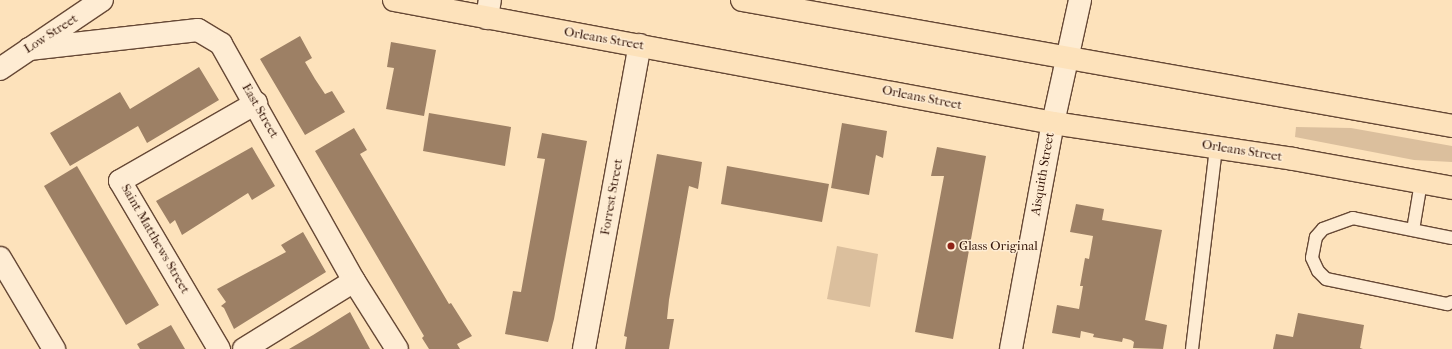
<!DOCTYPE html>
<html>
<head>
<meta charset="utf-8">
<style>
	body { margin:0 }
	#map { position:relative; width:1452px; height:349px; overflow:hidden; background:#fde2bb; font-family:"IM FELL French Canon",serif }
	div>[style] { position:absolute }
	.green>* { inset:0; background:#dbbf9d }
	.building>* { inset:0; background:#9d8065 }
	.roads { filter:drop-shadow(1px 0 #664835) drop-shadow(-1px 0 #664835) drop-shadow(0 1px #664835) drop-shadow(0 -1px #664835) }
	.service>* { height:12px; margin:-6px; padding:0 6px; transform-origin:6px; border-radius:6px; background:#feecd3 }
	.minor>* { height:22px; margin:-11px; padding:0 11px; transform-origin:11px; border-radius:11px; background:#feecd3 }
	.primary>* { height:22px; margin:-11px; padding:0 11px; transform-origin:11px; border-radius:11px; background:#fde2bb }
	.dots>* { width:11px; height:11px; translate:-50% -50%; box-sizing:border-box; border:2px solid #feecd3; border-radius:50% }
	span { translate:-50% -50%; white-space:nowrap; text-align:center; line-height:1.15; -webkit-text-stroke:3px #feecd3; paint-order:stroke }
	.street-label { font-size:13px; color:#341508 }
	.poi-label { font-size:13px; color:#341508 }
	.left { translate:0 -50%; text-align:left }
</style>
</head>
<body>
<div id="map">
	<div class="green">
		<i style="clip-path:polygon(1296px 127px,1351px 128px,1452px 146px,1452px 162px,1414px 160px,1295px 137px)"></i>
		<i style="clip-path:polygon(837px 246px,878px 254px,870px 307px,827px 299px)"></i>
	</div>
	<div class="building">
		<i style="clip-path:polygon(300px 36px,312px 58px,305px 62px,315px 79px,325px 94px,332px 91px,345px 112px,305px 135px,260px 59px)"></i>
		<i style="clip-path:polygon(391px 42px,436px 50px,424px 116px,386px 109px,394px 68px,387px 67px)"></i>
		<i style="clip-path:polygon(199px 67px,219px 100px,147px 143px,138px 126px,70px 166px,50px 133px,120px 92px,130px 109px)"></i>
		<i style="clip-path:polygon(429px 113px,511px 127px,505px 166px,423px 151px)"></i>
		<i style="clip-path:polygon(842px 123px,887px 131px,883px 158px,876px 155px,869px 195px,831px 188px)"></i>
		<i style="clip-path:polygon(354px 128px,367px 150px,360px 154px,449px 304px,451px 303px,472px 336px,457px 344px,460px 349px,429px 349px,422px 338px,424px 336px,315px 151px)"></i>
		<i style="clip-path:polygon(542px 133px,587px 141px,554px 319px,548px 342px,505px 334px,513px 291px,521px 292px,531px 236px,545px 159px,537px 158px)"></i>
		<i style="clip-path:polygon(252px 147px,275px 186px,252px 200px,248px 193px,182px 235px,175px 220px,170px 224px,156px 201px)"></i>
		<i style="clip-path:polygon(937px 147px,986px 156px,953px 339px,915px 332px,944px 176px,931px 176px)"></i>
		<i style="clip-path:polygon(657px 154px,702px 162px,698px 189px,689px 186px,669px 300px,667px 319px,674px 319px,669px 349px,625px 349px,627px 337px,624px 336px)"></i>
		<i style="clip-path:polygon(77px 166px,159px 305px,126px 325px,44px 186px)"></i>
		<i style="clip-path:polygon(727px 166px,829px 184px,822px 222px,721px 204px)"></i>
		<i style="clip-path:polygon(1076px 204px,1104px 209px,1102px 220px,1162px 230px,1145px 320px,1167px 325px,1163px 349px,1133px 348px,1134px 342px,1131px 340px,1123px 338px,1122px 342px,1093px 337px,1094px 334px,1081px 331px,1080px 338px,1052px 333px,1057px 305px,1079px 309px,1083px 286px,1080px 286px,1085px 258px,1089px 259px,1093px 236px,1070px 232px)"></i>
		<i style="clip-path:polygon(303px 232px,326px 272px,234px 329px,224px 308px,221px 306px,226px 302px,217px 289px,286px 252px,281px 245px)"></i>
		<i style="clip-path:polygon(350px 312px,370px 349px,289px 349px,313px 335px)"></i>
		<i style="clip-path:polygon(1298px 313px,1364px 325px,1360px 348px,1363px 349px,1273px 349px,1276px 334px,1293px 337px)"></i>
		<i style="clip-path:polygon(171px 325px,185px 349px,140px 349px,137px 344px)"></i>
	</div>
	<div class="roads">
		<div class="service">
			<i style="left:1413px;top:230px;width:49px;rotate:-80.5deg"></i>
			<i style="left:1452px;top:238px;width:101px;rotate:-168.6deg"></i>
			<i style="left:1353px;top:218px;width:32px;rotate:160deg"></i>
			<i style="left:1323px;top:229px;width:11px;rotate:131deg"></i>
			<i style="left:1316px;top:237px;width:21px;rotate:101deg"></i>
			<i style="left:1312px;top:258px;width:14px;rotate:65deg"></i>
			<i style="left:1318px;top:271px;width:11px;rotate:45deg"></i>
			<i style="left:1326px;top:279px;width:124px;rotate:11.7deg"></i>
			<i style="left:1447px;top:304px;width:5px;rotate:-22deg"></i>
			<i style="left:1192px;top:349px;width:203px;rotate:-83.2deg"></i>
		</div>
		<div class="minor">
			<i style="left:487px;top:18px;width:18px;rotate:-81deg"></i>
			<i style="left:29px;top:49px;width:170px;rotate:-6.4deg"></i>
			<i style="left:198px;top:30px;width:27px;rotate:31deg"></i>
			<i style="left:221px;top:44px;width:272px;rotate:60.7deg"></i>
			<i style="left:354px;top:281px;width:80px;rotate:57.7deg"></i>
			<i style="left:0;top:69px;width:123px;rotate:-34.1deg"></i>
			<i style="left:0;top:258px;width:106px;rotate:59.3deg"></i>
			<i style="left:219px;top:349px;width:195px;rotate:-120.5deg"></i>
			<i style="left:120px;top:181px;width:157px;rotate:-29.8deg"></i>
			<i style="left:244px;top:349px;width:129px;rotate:-31.7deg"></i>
			<i style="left:584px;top:349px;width:309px;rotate:-79.6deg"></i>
			<i style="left:1011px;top:349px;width:230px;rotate:-79.5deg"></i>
			<i style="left:1053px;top:123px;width:126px;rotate:-77.6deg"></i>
		</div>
		<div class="primary">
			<i style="left:394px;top:0;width:670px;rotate:10.57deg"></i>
			<i style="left:1053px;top:123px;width:243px;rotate:8.5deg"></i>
			<i style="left:1293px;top:159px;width:162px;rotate:10.3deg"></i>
			<i style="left:742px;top:0;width:721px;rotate:10.06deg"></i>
		</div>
	</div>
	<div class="dots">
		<i style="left:951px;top:246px;background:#8f2418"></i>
	</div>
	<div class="street-label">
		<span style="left:51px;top:34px;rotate:-33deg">Low Street</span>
		<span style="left:604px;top:39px;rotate:10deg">Orleans Street</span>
		<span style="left:922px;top:98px;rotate:11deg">Orleans Street</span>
		<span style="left:260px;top:111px;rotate:60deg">East Street</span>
		<span style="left:1242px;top:151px;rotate:9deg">Orleans Street</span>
		<span style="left:1043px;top:174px;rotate:-80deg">Aisquith Street</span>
		<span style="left:612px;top:197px;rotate:-80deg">Forrest Street</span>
		<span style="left:155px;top:239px;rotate:60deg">Saint Matthews Street</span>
	</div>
	<div class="poi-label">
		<span class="left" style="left:959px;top:246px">Glass Original</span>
	</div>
</div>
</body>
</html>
